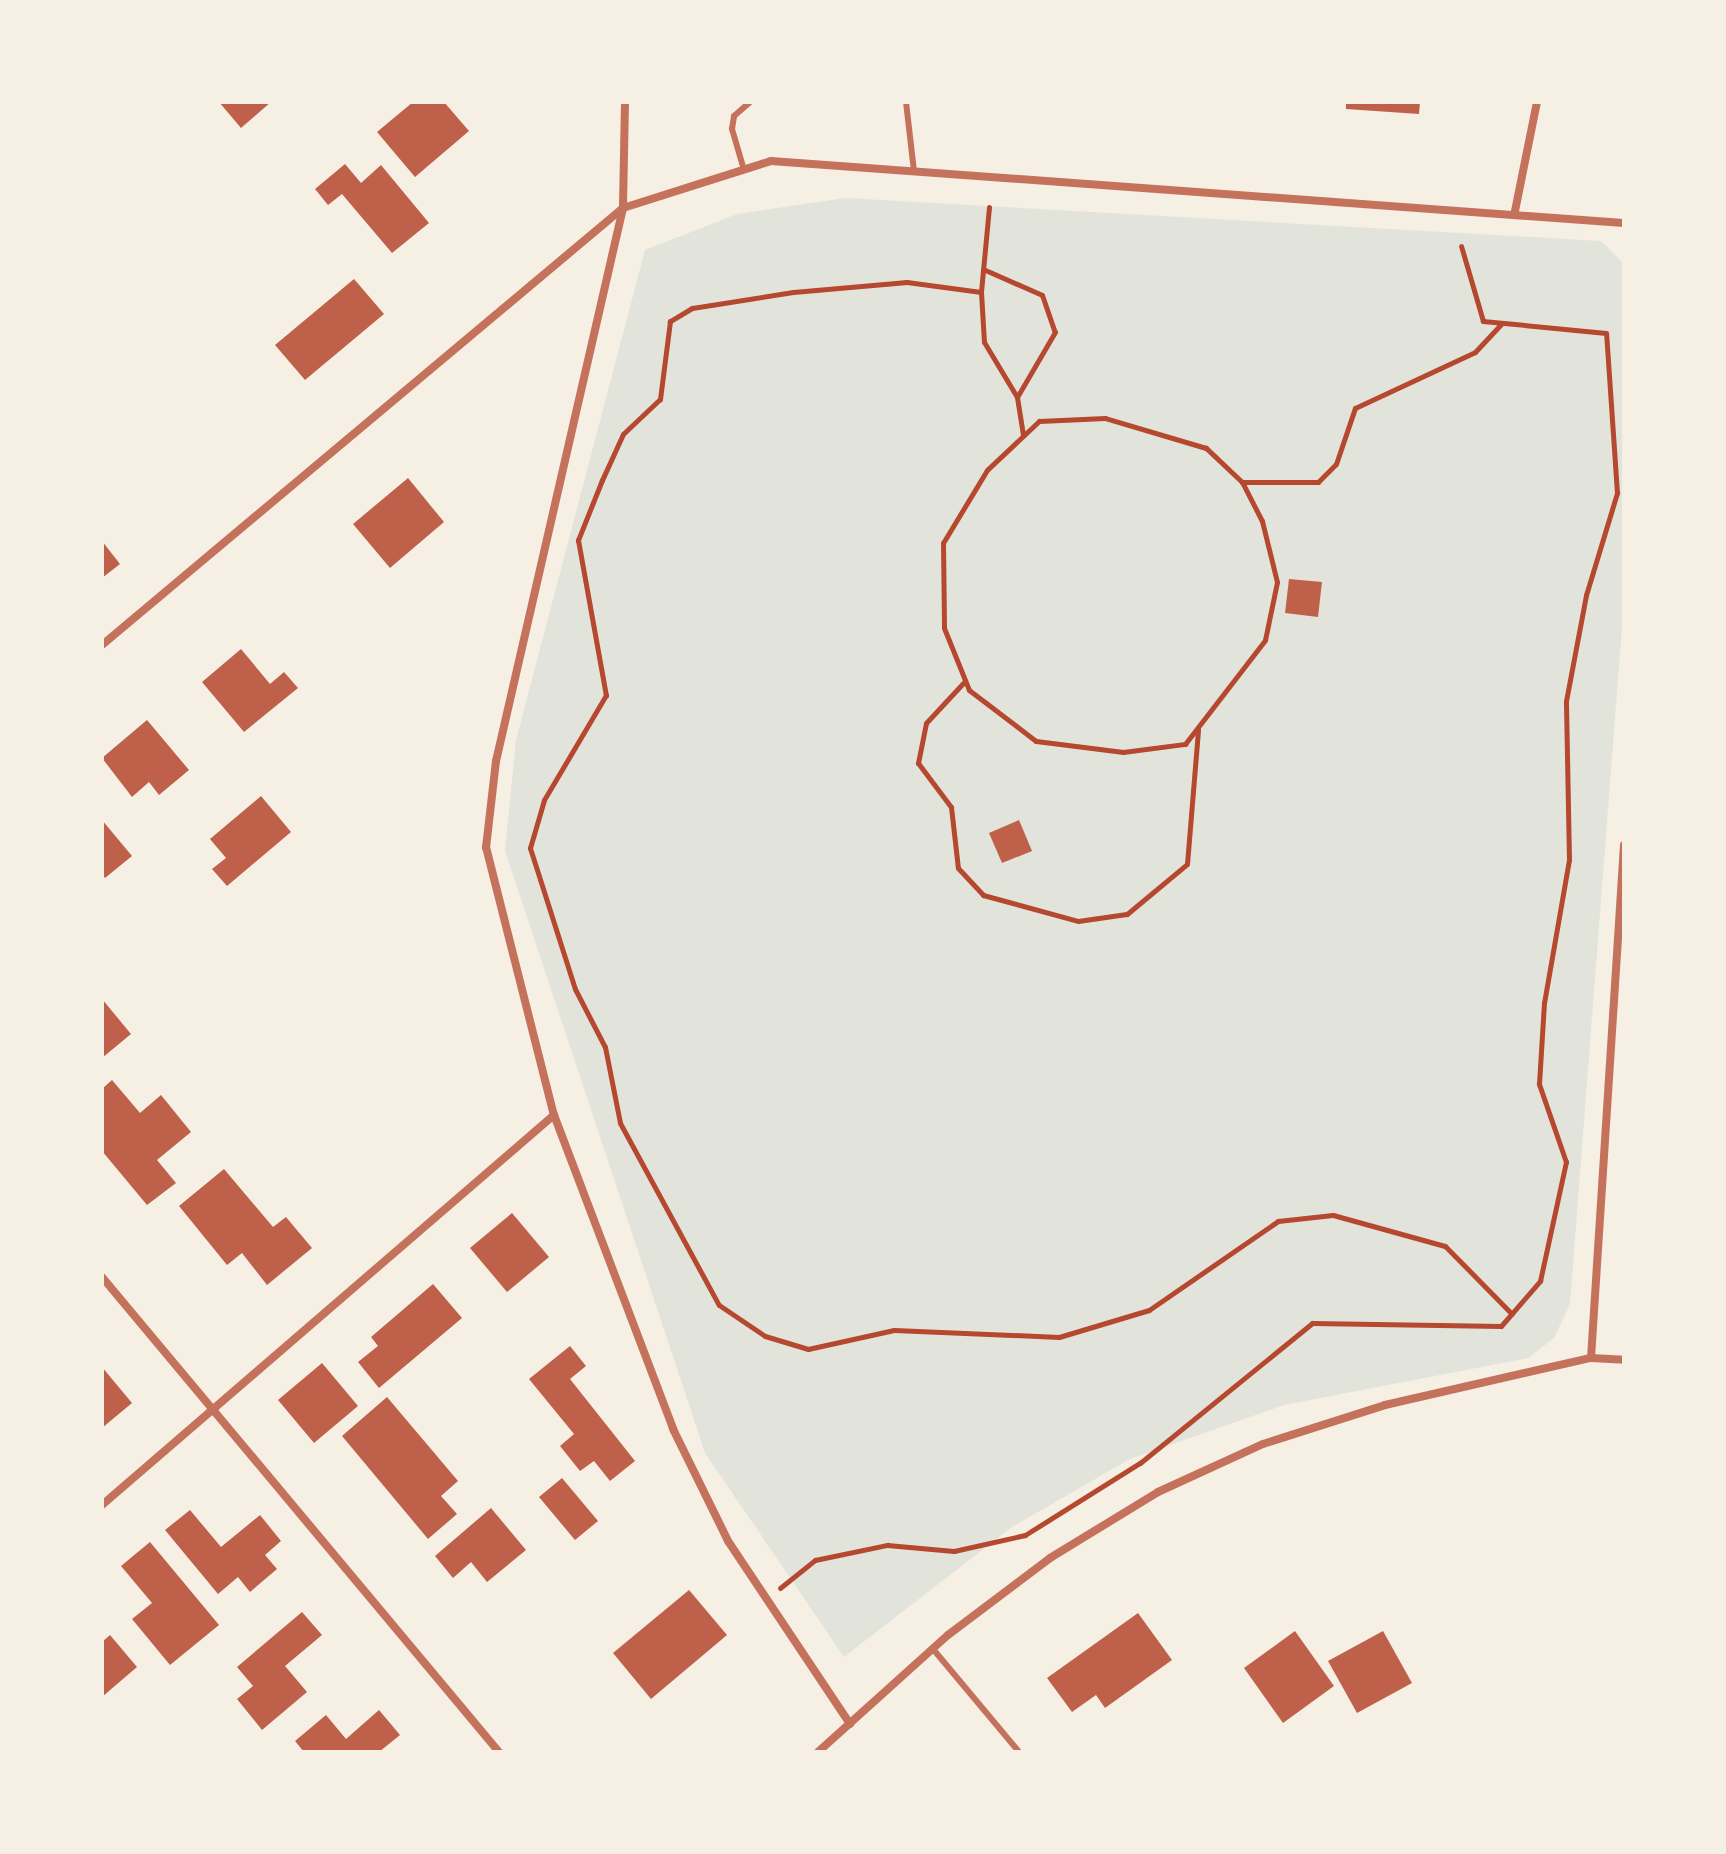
<!DOCTYPE html>
<html>
<head>
<meta charset="utf-8">
<style>
	body { margin:0 }
	#map { position:relative; width:1726px; height:1854px; overflow:hidden; background:#f6efe4; font-family:Karla,sans-serif }
	div>[style] { position:absolute }
	.green>* { inset:0; background:#e2e4dc }
	.building>* { inset:0; background:#bf614a }
	.path>* { height:5px; margin:-2.5px; padding:0 2.5px; transform-origin:2.5px; border-radius:2.5px; background:#b5482f }
	.service>* { height:6px; margin:-3px; padding:0 3px; transform-origin:3px; border-radius:3px; background:#c5725c }
	.minor>* { height:8px; margin:-4px; padding:0 4px; transform-origin:4px; border-radius:4px; background:#c5725c }
	span { translate:-50% -50%; white-space:nowrap; text-align:center; line-height:1.15; -webkit-text-stroke:6px #f6efe4; paint-order:stroke }
	.frame { position:absolute; inset:0; border:104px solid #f6efe4; pointer-events:none }
</style>
</head>
<body>
<div id="map">
	<div class="green">
		<i style="clip-path:polygon(846px 198px,1601px 241px,1624px 264px,1624px 601px,1570px 1304px,1554px 1338px,1528px 1358px,1284px 1405px,1130px 1459px,1012px 1527px,844px 1657px,705px 1453px,505px 851px,516px 740px,645px 250px,737px 214px)"></i>
	</div>
	<div class="building">
		<i style="clip-path:polygon(219px 102px,271px 102px,241px 128px)"></i>
		<i style="clip-path:polygon(413px 102px,444px 102px,469px 131px,415px 177px,377px 132px)"></i>
		<i style="clip-path:polygon(1346px 102px,1420px 102px,1419px 114px,1346px 109px)"></i>
		<i style="clip-path:polygon(345px 164px,361px 183px,381px 165px,429px 223px,392px 253px,342px 194px,328px 205px,315px 189px)"></i>
		<i style="clip-path:polygon(354px 279px,384px 314px,305px 380px,275px 345px)"></i>
		<i style="clip-path:polygon(408px 478px,444px 522px,390px 568px,353px 524px)"></i>
		<i style="clip-path:polygon(102px 541px,120px 564px,102px 578px)"></i>
		<i style="clip-path:polygon(1289px 579px,1322px 582px,1318px 617px,1285px 613px)"></i>
		<i style="clip-path:polygon(241px 649px,270px 684px,284px 672px,298px 688px,244px 732px,202px 682px)"></i>
		<i style="clip-path:polygon(147px 720px,189px 770px,159px 795px,149px 782px,132px 797px,102px 758px)"></i>
		<i style="clip-path:polygon(261px 796px,291px 832px,227px 886px,212px 869px,226px 858px,210px 839px)"></i>
		<i style="clip-path:polygon(102px 820px,132px 856px,105px 878px,102px 874px)"></i>
		<i style="clip-path:polygon(1019px 820px,1032px 851px,1002px 863px,989px 833px)"></i>
		<i style="clip-path:polygon(102px 999px,131px 1034px,102px 1058px)"></i>
		<i style="clip-path:polygon(112px 1080px,140px 1113px,161px 1095px,191px 1132px,157px 1160px,176px 1183px,147px 1205px,102px 1151px,102px 1089px)"></i>
		<i style="clip-path:polygon(224px 1169px,273px 1227px,286px 1217px,312px 1248px,267px 1285px,242px 1253px,227px 1265px,179px 1206px)"></i>
		<i style="clip-path:polygon(512px 1213px,549px 1257px,507px 1292px,470px 1248px)"></i>
		<i style="clip-path:polygon(433px 1284px,462px 1318px,379px 1388px,358px 1362px,378px 1346px,371px 1337px)"></i>
		<i style="clip-path:polygon(570px 1346px,586px 1366px,570px 1379px,635px 1461px,610px 1481px,594px 1461px,580px 1471px,560px 1446px,574px 1434px,529px 1379px)"></i>
		<i style="clip-path:polygon(322px 1363px,358px 1406px,314px 1443px,278px 1400px)"></i>
		<i style="clip-path:polygon(102px 1367px,132px 1403px,102px 1428px)"></i>
		<i style="clip-path:polygon(387px 1397px,458px 1481px,441px 1496px,457px 1514px,428px 1539px,342px 1436px)"></i>
		<i style="clip-path:polygon(562px 1478px,598px 1521px,575px 1540px,539px 1497px)"></i>
		<i style="clip-path:polygon(491px 1508px,526px 1550px,487px 1582px,471px 1562px,453px 1578px,435px 1556px)"></i>
		<i style="clip-path:polygon(190px 1510px,221px 1547px,260px 1515px,281px 1541px,265px 1555px,277px 1569px,250px 1592px,238px 1577px,218px 1594px,165px 1530px)"></i>
		<i style="clip-path:polygon(150px 1542px,219px 1625px,170px 1665px,132px 1619px,152px 1603px,121px 1566px)"></i>
		<i style="clip-path:polygon(689px 1590px,727px 1635px,651px 1699px,613px 1653px)"></i>
		<i style="clip-path:polygon(302px 1612px,322px 1635px,285px 1666px,307px 1692px,262px 1730px,237px 1699px,253px 1686px,237px 1667px)"></i>
		<i style="clip-path:polygon(1138px 1613px,1172px 1660px,1105px 1708px,1096px 1695px,1072px 1712px,1047px 1678px)"></i>
		<i style="clip-path:polygon(1295px 1631px,1334px 1686px,1283px 1723px,1244px 1668px)"></i>
		<i style="clip-path:polygon(1383px 1631px,1412px 1683px,1357px 1713px,1328px 1661px)"></i>
		<i style="clip-path:polygon(110px 1635px,137px 1667px,102px 1697px,102px 1642px)"></i>
		<i style="clip-path:polygon(379px 1710px,400px 1735px,379px 1752px,304px 1752px,295px 1741px,326px 1715px,346px 1739px)"></i>
	</div>
	<div class="path">
		<i style="left:989px;top:207px;width:85px;rotate:95.4deg"></i>
		<i style="left:981px;top:292px;width:75px;rotate:-172.3deg"></i>
		<i style="left:907px;top:282px;width:114px;rotate:175deg"></i>
		<i style="left:793px;top:292px;width:102px;rotate:171deg"></i>
		<i style="left:692px;top:308px;width:26px;rotate:149deg"></i>
		<i style="left:670px;top:321px;width:79px;rotate:97.3deg"></i>
		<i style="left:660px;top:399px;width:51px;rotate:136.6deg"></i>
		<i style="left:623px;top:434px;width:51px;rotate:114.5deg"></i>
		<i style="left:602px;top:480px;width:65px;rotate:111.8deg"></i>
		<i style="left:578px;top:540px;width:158px;rotate:79.8deg"></i>
		<i style="left:606px;top:695px;width:122px;rotate:120.6deg"></i>
		<i style="left:544px;top:800px;width:50px;rotate:106.3deg"></i>
		<i style="left:530px;top:848px;width:148px;rotate:72.3deg"></i>
		<i style="left:575px;top:989px;width:65px;rotate:62.7deg"></i>
		<i style="left:605px;top:1047px;width:77px;rotate:78.8deg"></i>
		<i style="left:620px;top:1123px;width:207px;rotate:61.5deg"></i>
		<i style="left:719px;top:1305px;width:55px;rotate:34deg"></i>
		<i style="left:765px;top:1336px;width:45px;rotate:16.8deg"></i>
		<i style="left:808px;top:1349px;width:88px;rotate:-12.5deg"></i>
		<i style="left:894px;top:1330px;width:165px;rotate:2.4deg"></i>
		<i style="left:1059px;top:1337px;width:94px;rotate:-16.7deg"></i>
		<i style="left:1149px;top:1310px;width:157px;rotate:-34.6deg"></i>
		<i style="left:1278px;top:1221px;width:55px;rotate:-6.2deg"></i>
		<i style="left:1333px;top:1215px;width:116px;rotate:15.5deg"></i>
		<i style="left:1445px;top:1246px;width:95px;rotate:45.4deg"></i>
		<i style="left:983px;top:269px;width:64px;rotate:23.8deg"></i>
		<i style="left:1042px;top:295px;width:39px;rotate:71deg"></i>
		<i style="left:1055px;top:332px;width:75px;rotate:120.3deg"></i>
		<i style="left:981px;top:292px;width:50px;rotate:86.6deg"></i>
		<i style="left:984px;top:342px;width:64px;rotate:59deg"></i>
		<i style="left:1017px;top:397px;width:39px;rotate:81deg"></i>
		<i style="left:1242px;top:482px;width:50px;rotate:-136.6deg"></i>
		<i style="left:1206px;top:448px;width:105px;rotate:-163.5deg"></i>
		<i style="left:1105px;top:418px;width:66px;rotate:177.4deg"></i>
		<i style="left:1039px;top:421px;width:71px;rotate:136.7deg"></i>
		<i style="left:987px;top:470px;width:85px;rotate:121.1deg"></i>
		<i style="left:943px;top:543px;width:85px;rotate:89.3deg"></i>
		<i style="left:944px;top:628px;width:67px;rotate:68deg"></i>
		<i style="left:969px;top:690px;width:84px;rotate:37.3deg"></i>
		<i style="left:1036px;top:741px;width:88px;rotate:7.2deg"></i>
		<i style="left:1123px;top:752px;width:63px;rotate:-7.4deg"></i>
		<i style="left:1185px;top:744px;width:131px;rotate:-52.4deg"></i>
		<i style="left:1265px;top:640px;width:59px;rotate:-78.3deg"></i>
		<i style="left:1277px;top:582px;width:63px;rotate:-103.8deg"></i>
		<i style="left:1262px;top:521px;width:44px;rotate:-117.1deg"></i>
		<i style="left:1242px;top:482px;width:76px"></i>
		<i style="left:1318px;top:482px;width:25px;rotate:-45deg"></i>
		<i style="left:1336px;top:464px;width:59px;rotate:-71.3deg"></i>
		<i style="left:1355px;top:408px;width:132px;rotate:-25deg"></i>
		<i style="left:1475px;top:352px;width:38px;rotate:-47deg"></i>
		<i style="left:965px;top:681px;width:57px;rotate:132.9deg"></i>
		<i style="left:926px;top:723px;width:41px;rotate:101.3deg"></i>
		<i style="left:918px;top:763px;width:55px;rotate:53.1deg"></i>
		<i style="left:951px;top:807px;width:61px;rotate:83.5deg"></i>
		<i style="left:958px;top:868px;width:37px;rotate:47deg"></i>
		<i style="left:983px;top:895px;width:98px;rotate:15.3deg"></i>
		<i style="left:1078px;top:921px;width:49px;rotate:-8.1deg"></i>
		<i style="left:1127px;top:914px;width:78px;rotate:-39.8deg"></i>
		<i style="left:1187px;top:864px;width:135px;rotate:-85.3deg"></i>
		<i style="left:780px;top:1588px;width:45px;rotate:-38.7deg"></i>
		<i style="left:815px;top:1560px;width:74px;rotate:-11.8deg"></i>
		<i style="left:887px;top:1545px;width:67px;rotate:5.1deg"></i>
		<i style="left:954px;top:1551px;width:73px;rotate:-12.7deg"></i>
		<i style="left:1025px;top:1535px;width:136px;rotate:-32.1deg"></i>
		<i style="left:1140px;top:1463px;width:222px;rotate:-39.1deg"></i>
		<i style="left:1312px;top:1323px;width:189px;rotate:0.9deg"></i>
		<i style="left:1501px;top:1326px;width:60px;rotate:-49.1deg"></i>
		<i style="left:1540px;top:1281px;width:122px;rotate:-77.7deg"></i>
		<i style="left:1566px;top:1162px;width:83px;rotate:-109.1deg"></i>
		<i style="left:1539px;top:1084px;width:81px;rotate:-86.5deg"></i>
		<i style="left:1544px;top:1003px;width:145px;rotate:-80.1deg"></i>
		<i style="left:1569px;top:860px;width:159px;rotate:-91.1deg"></i>
		<i style="left:1566px;top:701px;width:108px;rotate:-79.3deg"></i>
		<i style="left:1586px;top:595px;width:107px;rotate:-73.1deg"></i>
		<i style="left:1617px;top:493px;width:160px;rotate:-93.9deg"></i>
		<i style="left:1606px;top:333px;width:124px;rotate:-174.4deg"></i>
		<i style="left:1483px;top:321px;width:78px;rotate:-106.3deg"></i>
	</div>
	<div class="service">
		<i style="left:906px;top:102px;width:69px;rotate:83.4deg"></i>
		<i style="left:744px;top:170px;width:43px;rotate:-106.3deg"></i>
		<i style="left:732px;top:129px;width:13px;rotate:-81deg"></i>
		<i style="left:734px;top:116px;width:21px;rotate:-41deg"></i>
		<i style="left:933px;top:1649px;width:134px;rotate:50.1deg"></i>
	</div>
	<div class="minor">
		<i style="left:625px;top:102px;width:106px;rotate:91.1deg"></i>
		<i style="left:623px;top:208px;width:567px;rotate:102.93deg"></i>
		<i style="left:496px;top:761px;width:87px;rotate:96.6deg"></i>
		<i style="left:486px;top:847px;width:276px;rotate:75.8deg"></i>
		<i style="left:554px;top:1115px;width:336px;rotate:69.2deg"></i>
		<i style="left:673px;top:1429px;width:125px;rotate:63.8deg"></i>
		<i style="left:728px;top:1541px;width:220px;rotate:56.3deg"></i>
		<i style="left:1515px;top:211px;width:111px;rotate:-78.6deg"></i>
		<i style="left:102px;top:645px;width:680px;rotate:-39.99deg"></i>
		<i style="left:623px;top:208px;width:155px;rotate:-17.6deg"></i>
		<i style="left:771px;top:161px;width:855px;rotate:4.16deg"></i>
		<i style="left:102px;top:1277px;width:619px;rotate:50.11deg"></i>
		<i style="left:1591px;top:1358px;width:514px;rotate:-86.32deg"></i>
		<i style="left:102px;top:1505px;width:597px;rotate:-40.79deg"></i>
		<i style="left:818px;top:1752px;width:175px;rotate:-42deg"></i>
		<i style="left:948px;top:1635px;width:128px;rotate:-37deg"></i>
		<i style="left:1050px;top:1558px;width:127px;rotate:-31.4deg"></i>
		<i style="left:1158px;top:1492px;width:115px;rotate:-24.6deg"></i>
		<i style="left:1263px;top:1444px;width:128px;rotate:-17.7deg"></i>
		<i style="left:1385px;top:1405px;width:211px;rotate:-12.9deg"></i>
		<i style="left:1591px;top:1358px;width:33px;rotate:3deg"></i>
	</div>
	<div class="frame"></div>
</div>
</body>
</html>
